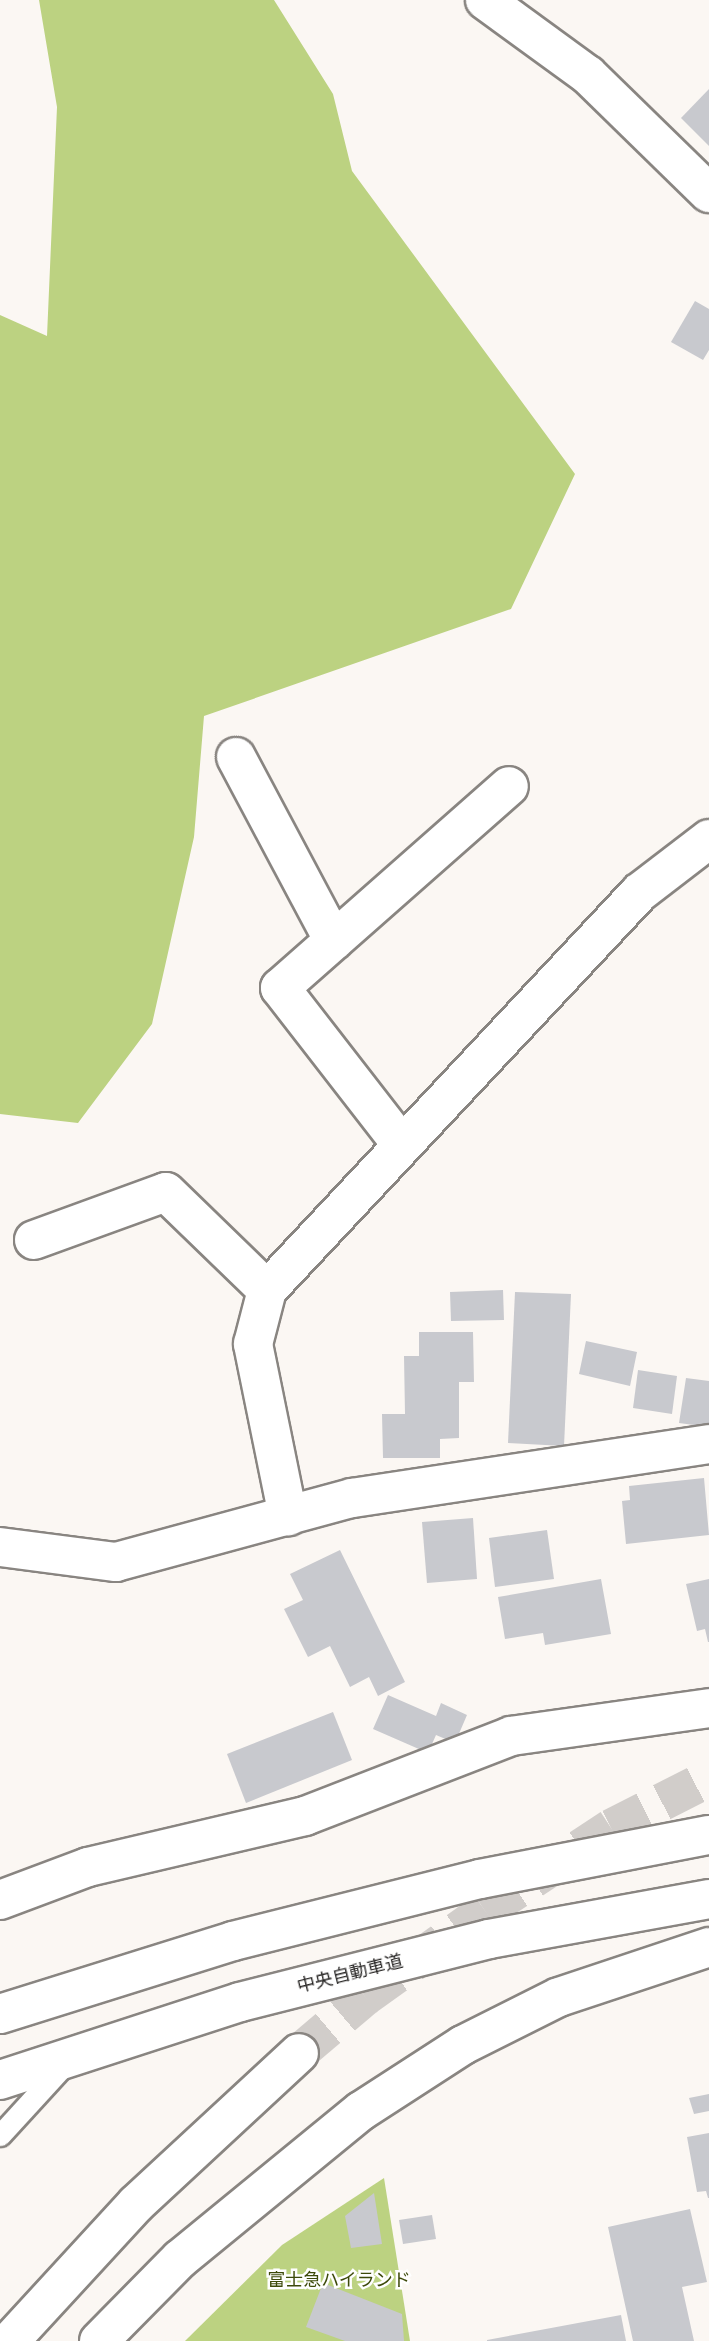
<!DOCTYPE html>
<html>
<head>
<meta charset="utf-8">
<style>
	body { margin:0 }
	#map { position:relative; width:709px; height:2341px; overflow:hidden; background:#fbf7f3; font-family:Helvetica,"Noto Sans JP",sans-serif }
	div>[style] { position:absolute }
	.green>* { inset:0; background:#bcd281 }
	.building>* { inset:0; background:#c8c9ce }
	.motorway-tunnel>* { height:38px; margin-top:-19px; transform-origin:0; background:repeating-linear-gradient(90deg,#d1cdca 0 38px,transparent 0 57px) }
	.roads { filter:drop-shadow(2px 0 #898581) drop-shadow(-2px 0 #898581) drop-shadow(0 2px #898581) drop-shadow(0 -2px #898581) }
	.service>* { height:21px; margin:-10.5px; padding:0 10.5px; transform-origin:10.5px; border-radius:10.5px; background:#fff }
	.minor>* { height:38px; margin:-19px; padding:0 19px; transform-origin:19px; border-radius:19px; background:#fff }
	.motorway>* { height:38px; margin:-19px; padding:0 19px; transform-origin:19px; border-radius:19px; background:#fff }
	span { translate:-50% -50%; white-space:nowrap; text-align:center; line-height:1.15; -webkit-text-stroke:5px #fff; paint-order:stroke }
	.street-label { font-size:18px; color:#292726 }
	.park-label { font-size:18px; color:#3d4a0a }
</style>
</head>
<body>
<div id="map">
	<div class="green">
		<i style="clip-path:polygon(39px 0,274px 0,333px 94px,352px 171px,575px 474px,511px 609px,204px 716px,194px 837px,152px 1024px,78px 1123px,0 1114px,0 315px,47px 336px,57px 107px)"></i>
		<i style="clip-path:polygon(384px 2178px,410px 2341px,185px 2341px,282px 2245px)"></i>
	</div>
	<div class="building">
		<i style="clip-path:polygon(709px 89px,709px 146px,681px 118px)"></i>
		<i style="clip-path:polygon(695px 301px,709px 309px,709px 350px,703px 360px,671px 342px)"></i>
		<i style="clip-path:polygon(503px 1290px,504px 1320px,451px 1321px,450px 1292px)"></i>
		<i style="clip-path:polygon(515px 1292px,571px 1294px,564px 1446px,508px 1443px)"></i>
		<i style="clip-path:polygon(419px 1332px,473px 1332px,474px 1382px,459px 1382px,459px 1438px,440px 1439px,440px 1458px,383px 1458px,382px 1414px,405px 1414px,404px 1356px,419px 1356px)"></i>
		<i style="clip-path:polygon(586px 1341px,637px 1352px,630px 1386px,579px 1374px)"></i>
		<i style="clip-path:polygon(638px 1370px,677px 1376px,672px 1414px,633px 1408px)"></i>
		<i style="clip-path:polygon(686px 1378px,709px 1381px,709px 1427px,679px 1423px)"></i>
		<i style="clip-path:polygon(704px 1478px,709px 1535px,626px 1544px,622px 1501px,630px 1500px,629px 1486px)"></i>
		<i style="clip-path:polygon(473px 1518px,477px 1579px,427px 1583px,422px 1522px)"></i>
		<i style="clip-path:polygon(547px 1530px,554px 1579px,495px 1587px,489px 1538px)"></i>
		<i style="clip-path:polygon(340px 1550px,405px 1682px,378px 1696px,369px 1677px,350px 1687px,330px 1646px,308px 1657px,284px 1609px,303px 1600px,290px 1574px)"></i>
		<i style="clip-path:polygon(601px 1579px,611px 1634px,545px 1645px,543px 1633px,505px 1639px,498px 1597px)"></i>
		<i style="clip-path:polygon(709px 1579px,709px 1642px,708px 1642px,705px 1629px,697px 1631px,686px 1584px)"></i>
		<i style="clip-path:polygon(388px 1695px,436px 1716px,441px 1703px,467px 1715px,455px 1743px,436px 1735px,428px 1753px,373px 1729px)"></i>
		<i style="clip-path:polygon(333px 1712px,352px 1760px,246px 1803px,227px 1754px)"></i>
		<i style="clip-path:polygon(709px 2094px,709px 2111px,694px 2114px,689px 2098px)"></i>
		<i style="clip-path:polygon(709px 2133px,709px 2198px,708px 2198px,706px 2191px,697px 2192px,687px 2137px)"></i>
		<i style="clip-path:polygon(374px 2193px,382px 2244px,351px 2248px,345px 2216px)"></i>
		<i style="clip-path:polygon(690px 2209px,707px 2282px,682px 2287px,694px 2341px,633px 2341px,608px 2227px)"></i>
		<i style="clip-path:polygon(432px 2215px,436px 2239px,403px 2244px,399px 2220px)"></i>
		<i style="clip-path:polygon(323px 2283px,402px 2314px,404px 2341px,345px 2341px,306px 2327px)"></i>
		<i style="clip-path:polygon(621px 2315px,626px 2341px,487px 2341px,487px 2340px)"></i>
	</div>
	<div class="motorway-tunnel">
		<i style="left:299px;top:2053px;width:87px;rotate:-40.3deg"></i>
		<i style="left:365px;top:1997px;width:148px;rotate:-35.6deg"></i>
		<i style="left:485px;top:1911px;width:151px;rotate:-33.4deg"></i>
		<i style="left:611px;top:1828px;width:110px;rotate:-27deg"></i>
	</div>
	<div class="roads">
		<div class="service">
			<i style="left:0;top:2135px;width:93px;rotate:-47.6deg"></i>
		</div>
		<div class="minor">
			<i style="left:485px;top:0;width:127px;rotate:36.1deg"></i>
			<i style="left:588px;top:75px;width:169px;rotate:44.3deg"></i>
			<i style="left:236px;top:757px;width:208px;rotate:62deg"></i>
			<i style="left:402px;top:1145px;width:199px;rotate:-127.8deg"></i>
			<i style="left:280px;top:988px;width:305px;rotate:-41.4deg"></i>
			<i style="left:34px;top:1240px;width:140px;rotate:-20deg"></i>
			<i style="left:166px;top:1192px;width:141px;rotate:44.1deg"></i>
			<i style="left:267px;top:1290px;width:56px;rotate:104.5deg"></i>
			<i style="left:253px;top:1344px;width:176px;rotate:78.5deg"></i>
			<i style="left:267px;top:1290px;width:545px;rotate:-46.86deg"></i>
			<i style="left:640px;top:892px;width:87px;rotate:-37.5deg"></i>
			<i style="left:0;top:1547px;width:117px;rotate:7.4deg"></i>
			<i style="left:116px;top:1562px;width:245px;rotate:-15.2deg"></i>
			<i style="left:352px;top:1498px;width:361px;rotate:-8.6deg"></i>
			<i style="left:0;top:1900px;width:94px;rotate:-20.6deg"></i>
			<i style="left:88px;top:1867px;width:223px;rotate:-13.2deg"></i>
			<i style="left:305px;top:1816px;width:221px;rotate:-21.2deg"></i>
			<i style="left:511px;top:1736px;width:200px;rotate:-8deg"></i>
		</div>
		<div class="motorway">
			<i style="left:0;top:2014px;width:244px;rotate:-17.4deg"></i>
			<i style="left:233px;top:1941px;width:255px;rotate:-14.1deg"></i>
			<i style="left:480px;top:1879px;width:233px;rotate:-10.9deg"></i>
			<i style="left:0;top:2080px;width:252px;rotate:-18deg"></i>
			<i style="left:240px;top:2002px;width:257px;rotate:-14.2deg"></i>
			<i style="left:489px;top:1939px;width:224px;rotate:-10.3deg"></i>
			<i style="left:10px;top:2341px;width:186px;rotate:-47.4deg"></i>
			<i style="left:136px;top:2204px;width:222px;rotate:-42.8deg"></i>
			<i style="left:99px;top:2341px;width:115px;rotate:-45.4deg"></i>
			<i style="left:180px;top:2259px;width:234px;rotate:-39.3deg"></i>
			<i style="left:361px;top:2111px;width:121px;rotate:-32.9deg"></i>
			<i style="left:463px;top:2045px;width:107px;rotate:-26.6deg"></i>
			<i style="left:559px;top:1997px;width:158px;rotate:-18.4deg"></i>
		</div>
	</div>
	<div class="street-label">
		<span style="left:350px;top:1974px;rotate:-14deg">中央自動車道</span>
	</div>
	<div class="park-label">
		<span style="left:339px;top:2280px">富士急ハイランド</span>
	</div>
</div>
</body>
</html>
